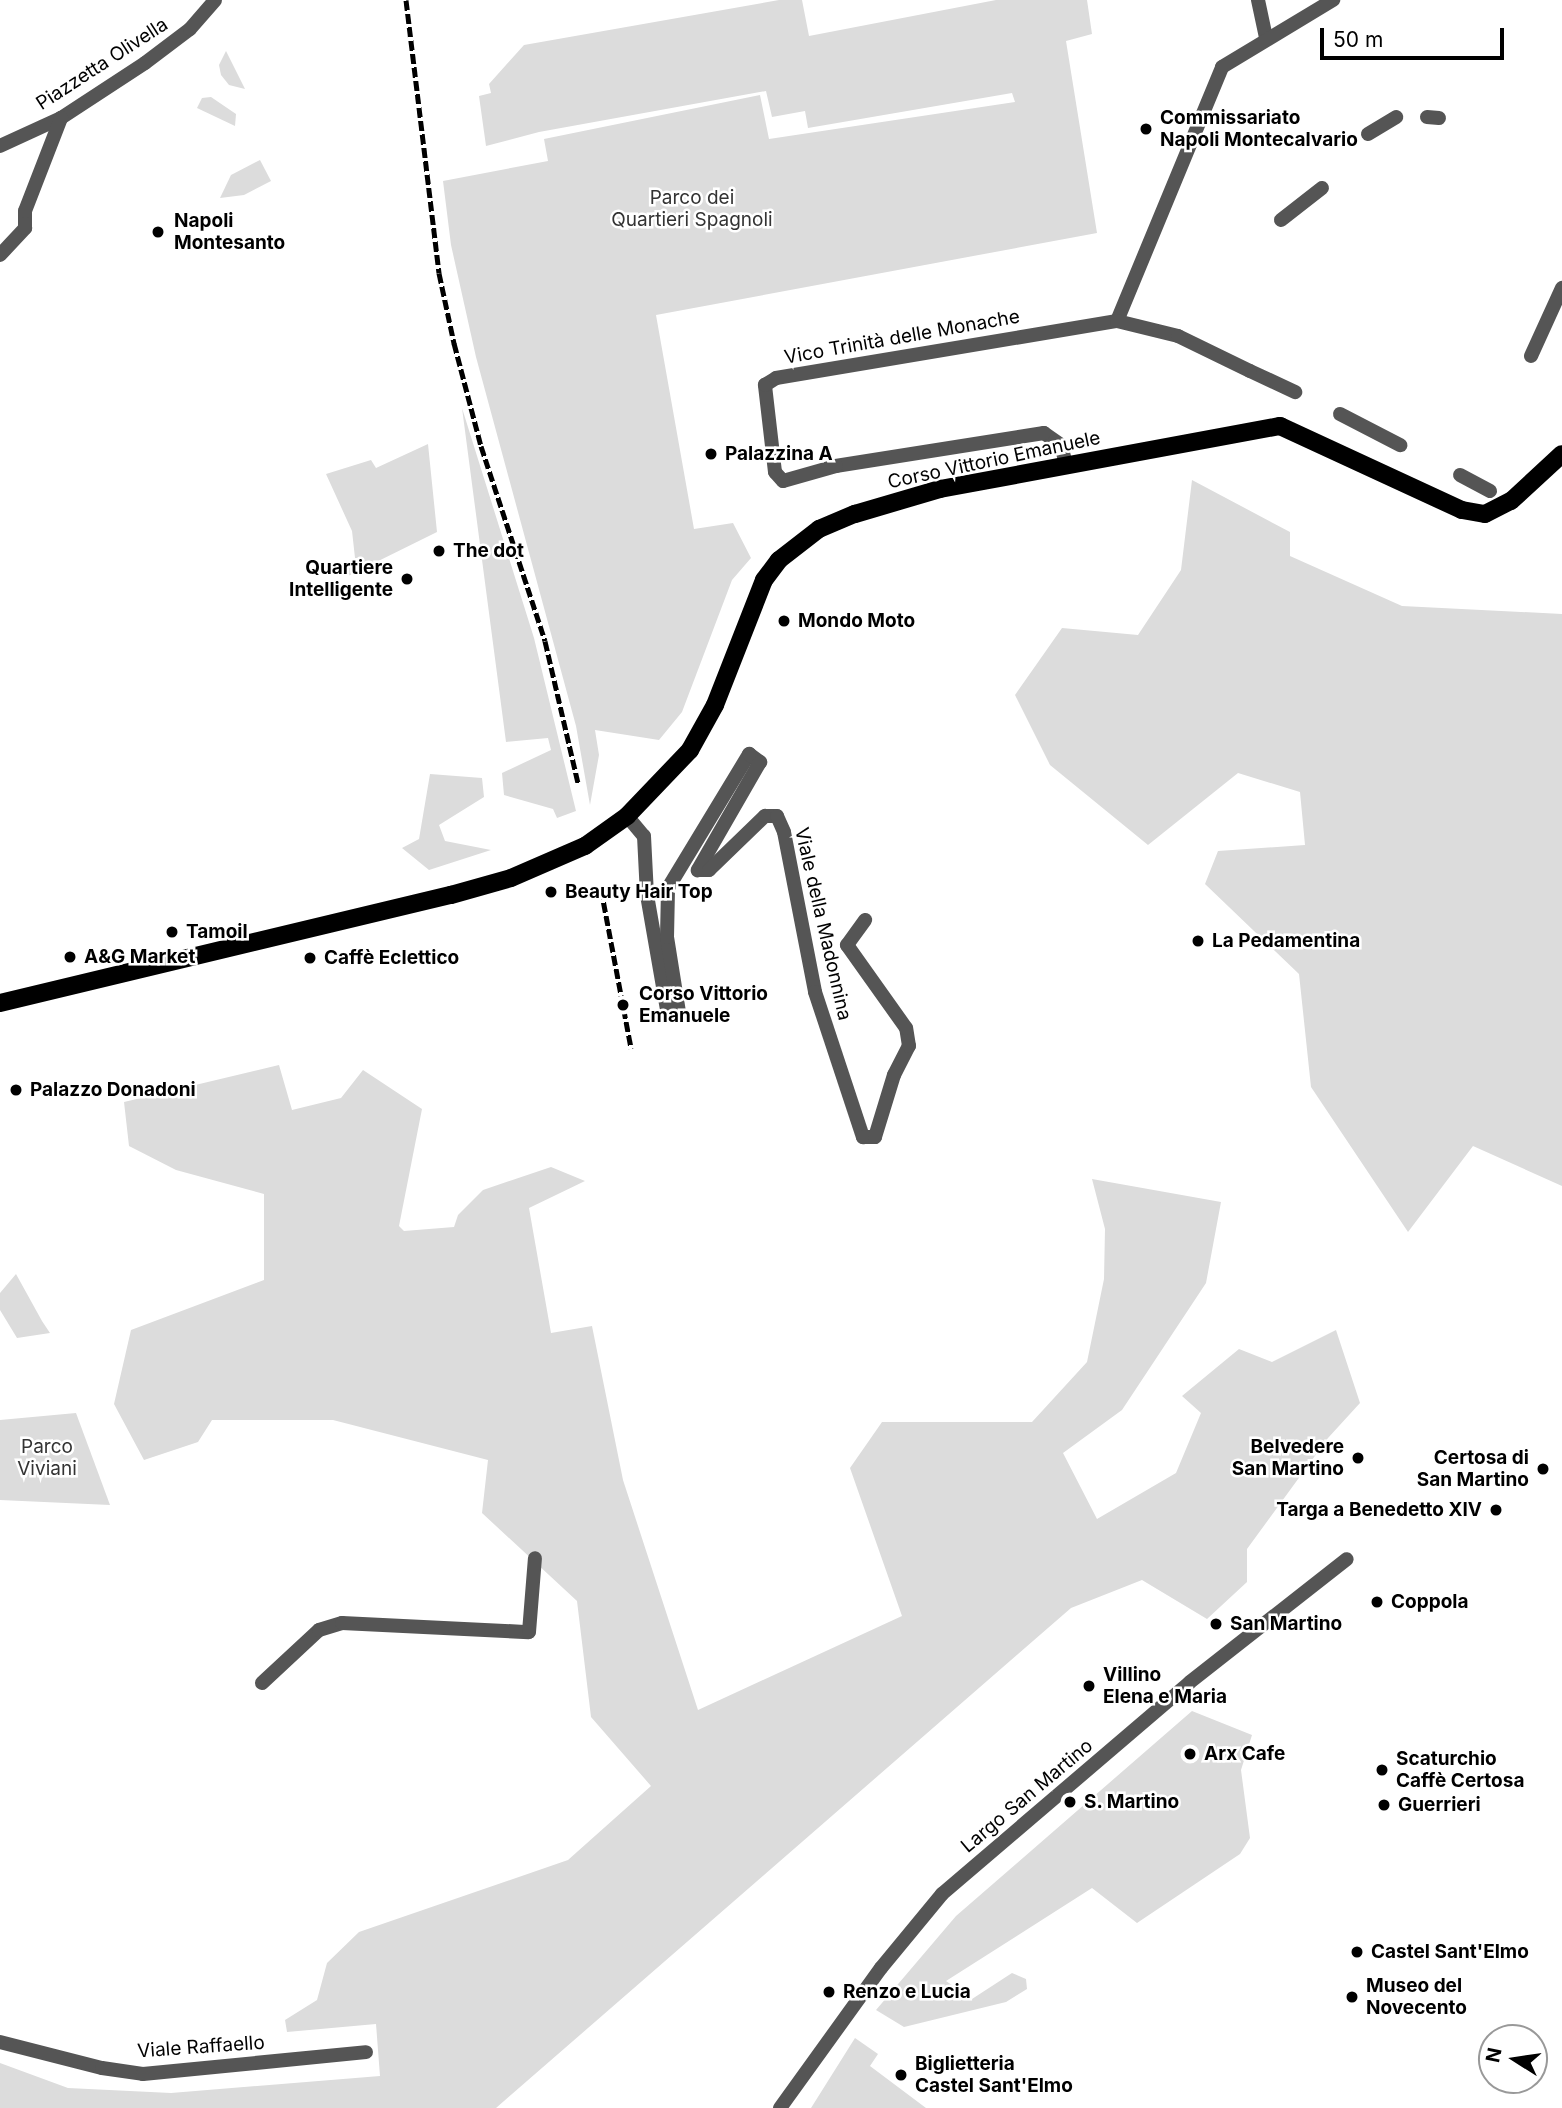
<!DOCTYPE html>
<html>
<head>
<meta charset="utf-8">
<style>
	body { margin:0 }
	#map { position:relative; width:1562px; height:2108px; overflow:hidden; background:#fff; font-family:Inter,sans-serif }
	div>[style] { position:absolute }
	.green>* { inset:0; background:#dcdcdc }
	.pedestrian>* { height:14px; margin:-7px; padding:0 7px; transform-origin:7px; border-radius:7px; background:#555 }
	.minor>* { height:14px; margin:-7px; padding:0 7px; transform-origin:7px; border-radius:7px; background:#555 }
	.primary>* { height:18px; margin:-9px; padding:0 9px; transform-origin:9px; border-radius:9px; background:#000 }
	.rail>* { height:5px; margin-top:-2.5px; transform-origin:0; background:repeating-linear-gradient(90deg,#000 0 10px,transparent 0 13.5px) }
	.dots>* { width:19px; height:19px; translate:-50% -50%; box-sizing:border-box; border:4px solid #fff; border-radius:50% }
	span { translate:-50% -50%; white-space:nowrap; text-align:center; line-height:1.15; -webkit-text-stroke:5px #fff; paint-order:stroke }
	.street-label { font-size:19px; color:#000 }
	.poi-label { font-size:19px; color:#000; font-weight:700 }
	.left { translate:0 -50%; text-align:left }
	.right { translate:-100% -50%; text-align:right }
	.park-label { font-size:19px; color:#333 }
	.north { position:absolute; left:1478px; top:2024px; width:70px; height:70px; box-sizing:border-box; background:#fff; border:2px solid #999; border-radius:50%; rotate:282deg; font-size:19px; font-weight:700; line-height:28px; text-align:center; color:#000 }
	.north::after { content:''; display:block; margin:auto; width:24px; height:32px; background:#000; clip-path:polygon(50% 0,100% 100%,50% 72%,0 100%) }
	.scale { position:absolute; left:1320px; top:28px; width:184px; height:32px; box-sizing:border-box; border:4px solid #000; border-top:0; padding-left:9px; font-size:21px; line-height:24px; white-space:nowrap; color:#000; -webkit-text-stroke:5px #fff; paint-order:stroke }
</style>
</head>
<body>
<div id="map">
	<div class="green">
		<i style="clip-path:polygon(779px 0,802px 0,809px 36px,996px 0,1087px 0,1092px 34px,1066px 41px,1097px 233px,656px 315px,694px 529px,733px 523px,751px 558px,732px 580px,682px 712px,659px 740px,595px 730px,599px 755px,590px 805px,576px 726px,476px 357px,451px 245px,443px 181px,548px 161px,544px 139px,760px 95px,769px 139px,1015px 102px,1012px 93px,808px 128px,805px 111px,772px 117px,766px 91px,539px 132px,486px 146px,479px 96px,491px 93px,489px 84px,524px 45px)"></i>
		<i style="clip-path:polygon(226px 51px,245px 89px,229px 85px,221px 75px,219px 65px)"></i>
		<i style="clip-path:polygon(211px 97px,236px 114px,235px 126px,197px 108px,202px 98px)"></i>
		<i style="clip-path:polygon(260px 160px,271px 181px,244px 195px,220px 198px,231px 175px)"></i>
		<i style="clip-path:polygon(462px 408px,534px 638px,576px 811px,557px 818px,553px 809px,504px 795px,502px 773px,551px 750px,548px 738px,506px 742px)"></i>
		<i style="clip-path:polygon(428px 444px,437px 532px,348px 576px,341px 567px,355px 558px,352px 531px,326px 474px,371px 460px,376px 468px)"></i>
		<i style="clip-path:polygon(1192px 480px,1290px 532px,1290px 556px,1402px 606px,1562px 614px,1562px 1186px,1473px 1146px,1408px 1232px,1311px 1087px,1299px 974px,1205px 884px,1218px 851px,1305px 845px,1300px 792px,1238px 773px,1148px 845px,1050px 765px,1015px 695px,1062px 628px,1138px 635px,1181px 570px)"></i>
		<i style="clip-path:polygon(430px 774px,482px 778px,484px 797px,439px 825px,445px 841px,491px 850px,429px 870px,402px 848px,419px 839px)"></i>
		<i style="clip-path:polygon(279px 1065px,292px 1110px,341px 1098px,363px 1070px,422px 1109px,399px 1226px,404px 1231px,454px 1227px,458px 1215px,483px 1190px,551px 1167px,585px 1181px,529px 1208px,551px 1333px,592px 1326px,623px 1480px,698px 1710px,902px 1616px,850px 1468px,882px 1422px,1032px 1422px,1087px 1362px,1104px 1279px,1105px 1229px,1092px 1179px,1221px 1202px,1206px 1283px,1122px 1410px,1063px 1453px,1097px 1519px,1176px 1473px,1201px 1413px,1182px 1396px,1239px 1349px,1272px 1362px,1336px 1330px,1360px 1403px,1328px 1438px,1247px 1549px,1247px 1582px,1207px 1619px,1142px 1580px,1071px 1608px,496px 2108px,0 2108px,0 2063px,68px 2088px,171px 2093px,380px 2076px,376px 2024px,287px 2032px,285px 2020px,317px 2000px,327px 1963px,359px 1932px,568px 1860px,651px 1786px,591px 1717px,577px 1601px,482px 1513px,488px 1460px,333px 1420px,212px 1420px,198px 1442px,144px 1460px,114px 1404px,131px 1330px,264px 1280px,264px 1194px,176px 1170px,129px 1146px,124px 1102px)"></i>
		<i style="clip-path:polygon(16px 1274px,42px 1321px,50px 1333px,17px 1338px,0 1310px,0 1293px)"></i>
		<i style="clip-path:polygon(76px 1413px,110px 1505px,0 1500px,0 1420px)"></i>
		<i style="clip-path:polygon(1192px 1711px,1252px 1735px,1241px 1770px,1250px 1838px,1240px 1854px,1137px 1923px,1092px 1888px,946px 1981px,972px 1999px,1012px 1973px,1026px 1979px,1027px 1989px,1006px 2002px,904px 2027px,876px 2010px,956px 1916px)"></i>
		<i style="clip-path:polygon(855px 2038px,878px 2054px,870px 2066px,926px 2108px,811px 2108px)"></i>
	</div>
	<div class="pedestrian">
		<i style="left:1427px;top:117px;width:12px;rotate:5deg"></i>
		<i style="left:1368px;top:134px;width:33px;rotate:-31deg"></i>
		<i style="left:1281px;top:220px;width:52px;rotate:-38deg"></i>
		<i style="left:1531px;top:356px;width:75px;rotate:-65.5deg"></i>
		<i style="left:1250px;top:371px;width:50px;rotate:25deg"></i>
		<i style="left:1340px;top:414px;width:68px;rotate:27.3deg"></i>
		<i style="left:1460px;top:475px;width:34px;rotate:28deg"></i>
	</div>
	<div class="minor">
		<i style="left:1258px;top:0;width:39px;rotate:78deg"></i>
		<i style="left:0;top:146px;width:67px;rotate:-24.7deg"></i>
		<i style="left:61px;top:118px;width:100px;rotate:-33.2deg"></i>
		<i style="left:145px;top:63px;width:56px;rotate:-37.1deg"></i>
		<i style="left:190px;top:29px;width:38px;rotate:-49deg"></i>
		<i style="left:0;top:255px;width:37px;rotate:-47deg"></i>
		<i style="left:25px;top:228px;width:17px;rotate:-90deg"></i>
		<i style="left:25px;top:211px;width:100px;rotate:-68.8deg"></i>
		<i style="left:1117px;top:321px;width:275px;rotate:-67.5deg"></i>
		<i style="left:1222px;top:67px;width:130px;rotate:-31.1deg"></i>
		<i style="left:1066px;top:464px;width:20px;rotate:-105deg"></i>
		<i style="left:1061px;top:445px;width:21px;rotate:-145deg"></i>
		<i style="left:1044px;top:433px;width:211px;rotate:171deg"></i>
		<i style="left:836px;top:466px;width:55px;rotate:164.2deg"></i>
		<i style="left:783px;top:481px;width:12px;rotate:-132deg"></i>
		<i style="left:775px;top:472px;width:88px;rotate:-96.6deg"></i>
		<i style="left:765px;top:385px;width:13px;rotate:-32deg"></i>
		<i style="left:776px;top:378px;width:346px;rotate:-9.5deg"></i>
		<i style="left:1117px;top:321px;width:63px;rotate:13.8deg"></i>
		<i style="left:1178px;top:336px;width:80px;rotate:25.9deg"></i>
		<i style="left:627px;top:816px;width:26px;rotate:50deg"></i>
		<i style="left:644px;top:836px;width:59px;rotate:87.1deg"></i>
		<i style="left:647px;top:895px;width:122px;rotate:80.1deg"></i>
		<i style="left:668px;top:1015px;width:11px;rotate:-15deg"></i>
		<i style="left:679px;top:1012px;width:76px;rotate:-99.1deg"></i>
		<i style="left:667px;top:937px;width:49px;rotate:-88.8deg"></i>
		<i style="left:668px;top:888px;width:157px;rotate:-58.8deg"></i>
		<i style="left:749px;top:754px;width:14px;rotate:36deg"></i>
		<i style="left:760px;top:762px;width:125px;rotate:119.9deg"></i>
		<i style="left:698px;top:870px;width:11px"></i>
		<i style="left:709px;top:870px;width:78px;rotate:-44deg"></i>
		<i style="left:765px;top:816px;width:12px"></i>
		<i style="left:777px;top:816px;width:17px;rotate:66deg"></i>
		<i style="left:784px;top:832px;width:163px;rotate:79deg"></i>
		<i style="left:815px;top:992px;width:153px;rotate:71.7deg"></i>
		<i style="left:863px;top:1137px;width:12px"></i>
		<i style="left:875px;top:1137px;width:65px;rotate:-73deg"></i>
		<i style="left:894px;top:1075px;width:33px;rotate:-63deg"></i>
		<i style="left:909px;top:1046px;width:18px;rotate:-99deg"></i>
		<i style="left:906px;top:1028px;width:102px;rotate:-125.4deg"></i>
		<i style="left:847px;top:945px;width:31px;rotate:-54deg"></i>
		<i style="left:262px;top:1683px;width:78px;rotate:-42.9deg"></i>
		<i style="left:319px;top:1630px;width:24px;rotate:-17deg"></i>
		<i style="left:342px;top:1623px;width:187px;rotate:2.8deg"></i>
		<i style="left:529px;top:1632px;width:74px;rotate:-85.4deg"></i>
		<i style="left:0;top:2042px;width:105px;rotate:14.3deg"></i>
		<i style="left:102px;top:2068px;width:41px;rotate:8.3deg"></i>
		<i style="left:143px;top:2074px;width:224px;rotate:-5.6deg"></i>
		<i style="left:780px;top:2108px;width:173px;rotate:-54.2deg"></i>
		<i style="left:881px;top:1968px;width:96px;rotate:-50.5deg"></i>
		<i style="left:942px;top:1894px;width:326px;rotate:-40.5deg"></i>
		<i style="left:1190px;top:1682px;width:199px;rotate:-38.1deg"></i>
	</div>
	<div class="primary">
		<i style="left:0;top:1003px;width:464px;rotate:-13.5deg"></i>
		<i style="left:451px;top:895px;width:62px;rotate:-15.8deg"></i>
		<i style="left:511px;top:878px;width:81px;rotate:-23.4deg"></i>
		<i style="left:585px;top:846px;width:52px;rotate:-35.5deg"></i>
		<i style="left:627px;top:816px;width:91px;rotate:-46.3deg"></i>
		<i style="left:690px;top:750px;width:51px;rotate:-60.9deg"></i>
		<i style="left:715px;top:705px;width:134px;rotate:-68.6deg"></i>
		<i style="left:764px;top:580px;width:25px;rotate:-53deg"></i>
		<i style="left:779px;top:560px;width:51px;rotate:-37.8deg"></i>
		<i style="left:819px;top:529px;width:39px;rotate:-23deg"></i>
		<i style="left:855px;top:514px;width:89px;rotate:-16.4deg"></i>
		<i style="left:940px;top:489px;width:346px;rotate:-10.5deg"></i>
		<i style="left:1280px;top:426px;width:200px;rotate:24.8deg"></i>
		<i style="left:1462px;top:510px;width:23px;rotate:10deg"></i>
		<i style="left:1485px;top:514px;width:29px;rotate:-27deg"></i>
		<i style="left:1511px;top:501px;width:69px;rotate:-42.7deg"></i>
	</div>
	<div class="rail">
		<i style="left:406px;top:0;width:275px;rotate:83.1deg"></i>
		<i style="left:439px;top:273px;width:72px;rotate:77.9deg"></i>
		<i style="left:454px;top:343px;width:106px;rotate:75.3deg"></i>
		<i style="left:481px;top:446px;width:205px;rotate:71.8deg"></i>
		<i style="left:545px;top:641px;width:146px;rotate:76.9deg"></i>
		<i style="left:601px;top:889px;width:162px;rotate:79.3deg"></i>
	</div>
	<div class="dots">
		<i style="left:1146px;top:129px;background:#000"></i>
		<i style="left:158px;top:232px;background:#000"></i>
		<i style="left:711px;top:454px;background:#000"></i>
		<i style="left:439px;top:551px;background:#000"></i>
		<i style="left:407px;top:579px;background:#000"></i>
		<i style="left:784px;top:621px;background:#000"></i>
		<i style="left:551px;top:892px;background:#000"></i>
		<i style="left:172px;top:932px;background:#000"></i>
		<i style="left:1198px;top:941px;background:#000"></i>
		<i style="left:70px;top:957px;background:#000"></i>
		<i style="left:310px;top:958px;background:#000"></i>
		<i style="left:623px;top:1005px;background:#000"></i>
		<i style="left:16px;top:1090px;background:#000"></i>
		<i style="left:1358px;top:1458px;background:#000"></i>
		<i style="left:1543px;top:1469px;background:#000"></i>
		<i style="left:1496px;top:1510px;background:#000"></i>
		<i style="left:1377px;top:1602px;background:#000"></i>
		<i style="left:1216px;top:1624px;background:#000"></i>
		<i style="left:1089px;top:1686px;background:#000"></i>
		<i style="left:1190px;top:1754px;background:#000"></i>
		<i style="left:1382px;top:1770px;background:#000"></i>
		<i style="left:1070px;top:1802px;background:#000"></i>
		<i style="left:1384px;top:1805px;background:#000"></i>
		<i style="left:1357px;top:1952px;background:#000"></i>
		<i style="left:829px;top:1992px;background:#000"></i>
		<i style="left:1352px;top:1997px;background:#000"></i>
		<i style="left:901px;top:2075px;background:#000"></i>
	</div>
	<div class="street-label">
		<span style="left:102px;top:64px;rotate:-33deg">Piazzetta Olivella</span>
		<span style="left:902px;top:337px;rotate:-10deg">Vico Trinità delle Monache</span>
		<span style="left:994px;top:460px;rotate:-12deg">Corso Vittorio Emanuele</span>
		<span style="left:823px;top:924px;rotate:77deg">Viale della Madonnina</span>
		<span style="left:1027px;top:1796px;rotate:-40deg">Largo San Martino</span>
		<span style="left:201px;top:2047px;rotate:-4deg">Viale Raffaello</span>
	</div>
	<div class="poi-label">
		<span class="left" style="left:1160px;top:129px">Commissariato<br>Napoli Montecalvario</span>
		<span class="left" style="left:174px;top:232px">Napoli<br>Montesanto</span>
		<span class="left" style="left:725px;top:454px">Palazzina A</span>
		<span class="left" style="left:453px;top:551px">The dot</span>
		<span class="right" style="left:393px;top:579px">Quartiere<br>Intelligente</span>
		<span class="left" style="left:798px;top:621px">Mondo Moto</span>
		<span class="left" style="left:565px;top:892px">Beauty Hair Top</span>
		<span class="left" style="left:186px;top:932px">Tamoil</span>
		<span class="left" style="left:1212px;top:941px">La Pedamentina</span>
		<span class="left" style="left:84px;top:957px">A&amp;G Market</span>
		<span class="left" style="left:324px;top:958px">Caffè Eclettico</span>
		<span class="left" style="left:639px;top:1005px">Corso Vittorio<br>Emanuele</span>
		<span class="left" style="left:30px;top:1090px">Palazzo Donadoni</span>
		<span class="right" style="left:1344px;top:1458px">Belvedere<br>San Martino</span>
		<span class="right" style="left:1529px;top:1469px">Certosa di<br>San Martino</span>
		<span class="right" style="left:1482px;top:1510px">Targa a Benedetto XIV</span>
		<span class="left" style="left:1391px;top:1602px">Coppola</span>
		<span class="left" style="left:1230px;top:1624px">San Martino</span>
		<span class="left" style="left:1103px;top:1686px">Villino<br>Elena e Maria</span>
		<span class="left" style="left:1204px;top:1754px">Arx Cafe</span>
		<span class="left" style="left:1396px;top:1770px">Scaturchio<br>Caffè Certosa</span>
		<span class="left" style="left:1084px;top:1802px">S. Martino</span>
		<span class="left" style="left:1398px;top:1805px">Guerrieri</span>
		<span class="left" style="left:1371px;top:1952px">Castel Sant'Elmo</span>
		<span class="left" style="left:1366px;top:1997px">Museo del<br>Novecento</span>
		<span class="left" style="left:843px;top:1992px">Renzo e Lucia</span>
		<span class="left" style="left:915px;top:2075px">Biglietteria<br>Castel Sant'Elmo</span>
	</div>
	<div class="park-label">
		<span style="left:692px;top:209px">Parco dei<br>Quartieri Spagnoli</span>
		<span style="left:47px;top:1458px">Parco<br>Viviani</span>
	</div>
	<div class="north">N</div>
	<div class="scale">50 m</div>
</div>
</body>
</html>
